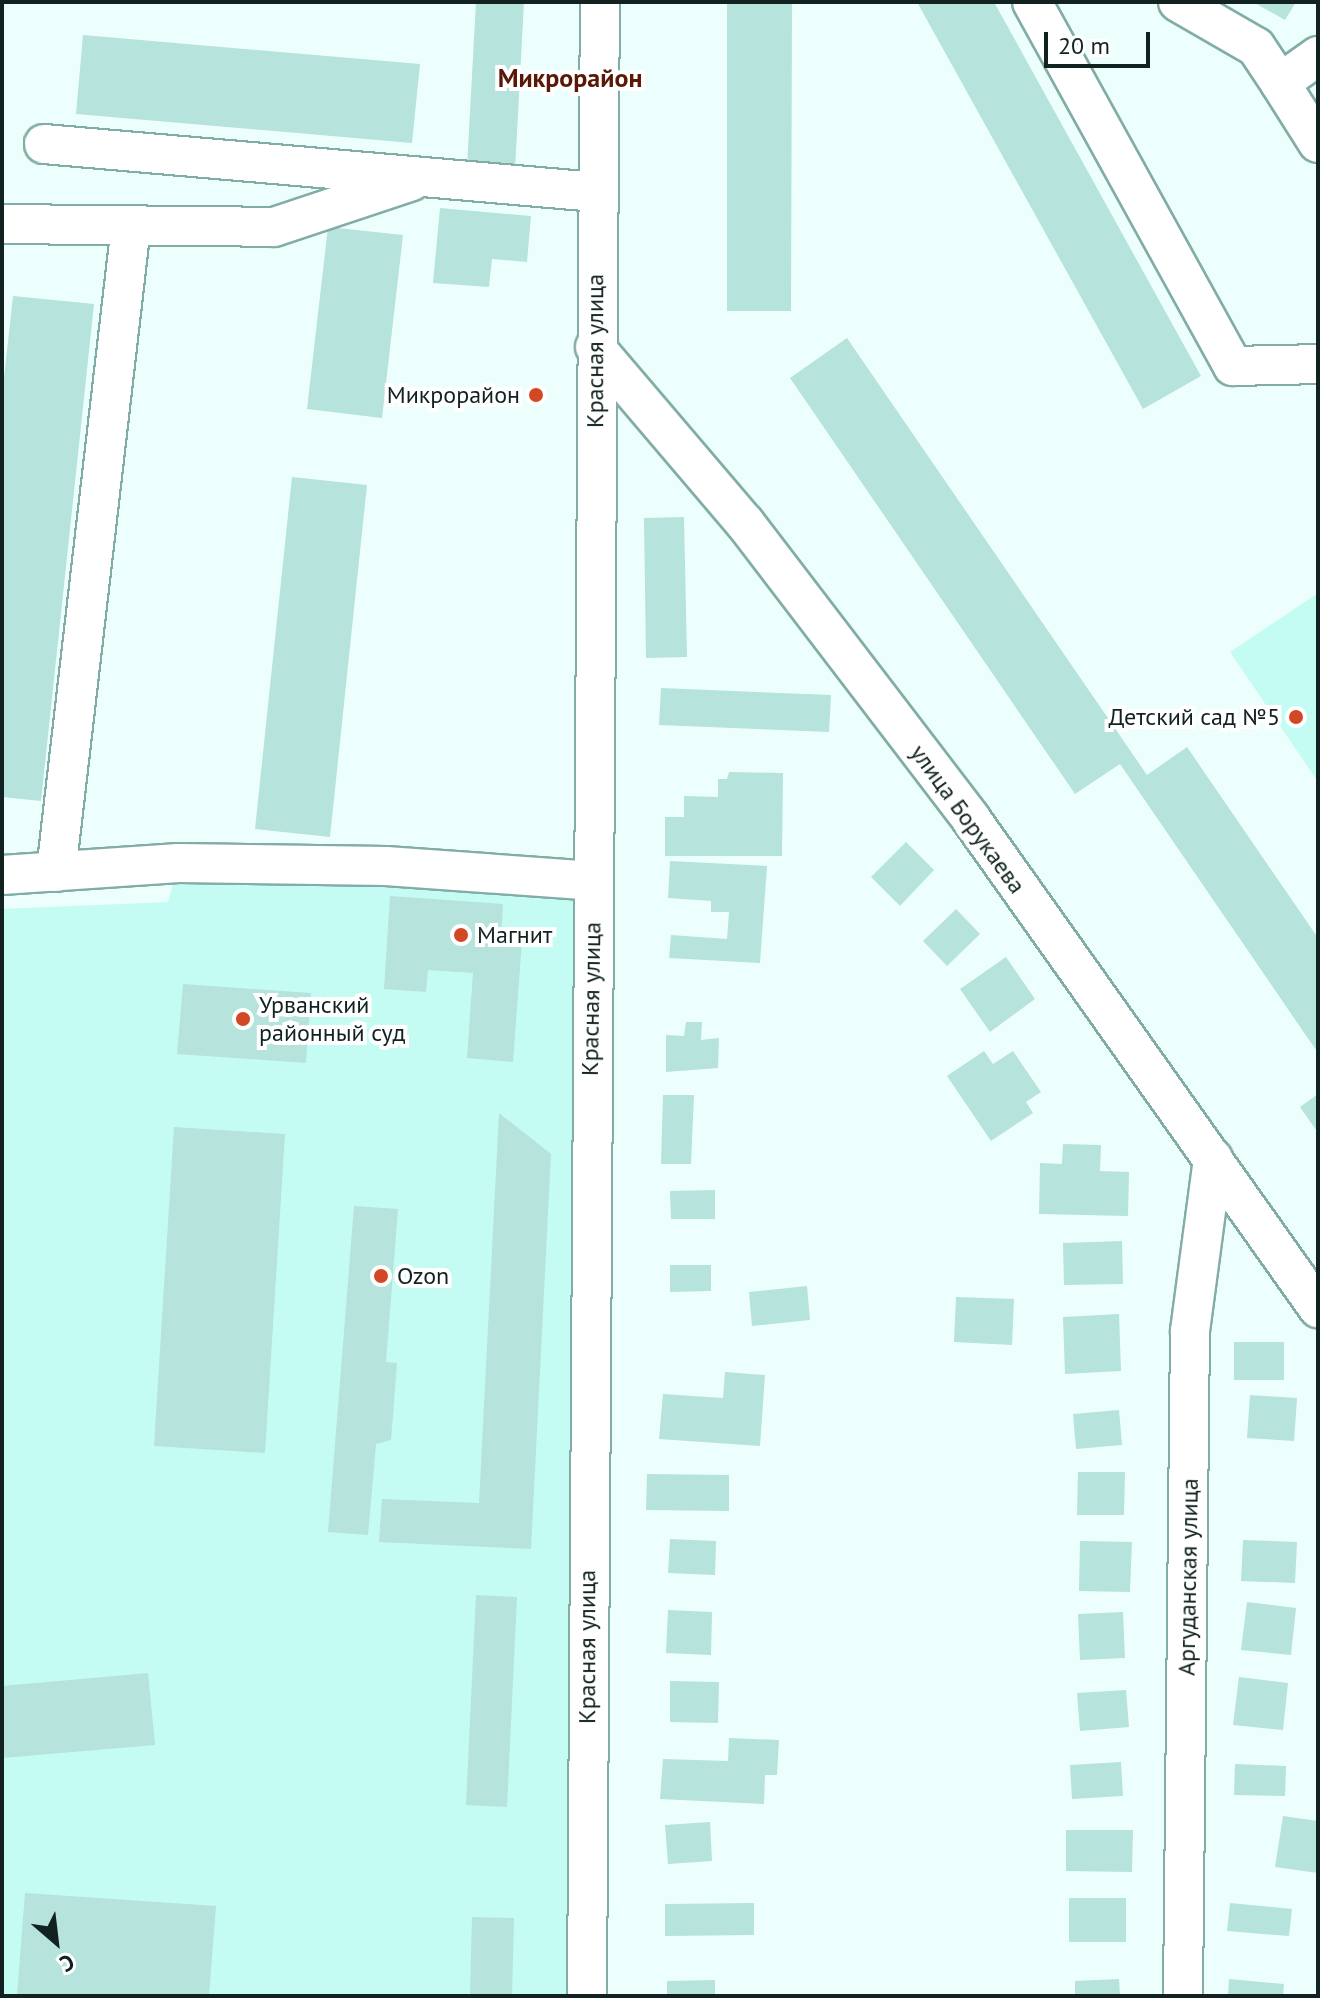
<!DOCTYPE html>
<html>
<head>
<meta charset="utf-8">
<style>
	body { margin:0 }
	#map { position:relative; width:1320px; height:1998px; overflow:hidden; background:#edfffc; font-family:"PT Sans",sans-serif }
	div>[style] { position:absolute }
	.built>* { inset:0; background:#c4fcf4 }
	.building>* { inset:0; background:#b6e3dc }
	.roads { filter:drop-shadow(2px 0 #82ada7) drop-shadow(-2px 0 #82ada7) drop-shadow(0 2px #82ada7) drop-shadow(0 -2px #82ada7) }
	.minor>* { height:38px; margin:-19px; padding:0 19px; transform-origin:19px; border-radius:19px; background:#fff }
	.dots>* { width:22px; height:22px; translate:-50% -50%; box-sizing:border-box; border:4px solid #fff; border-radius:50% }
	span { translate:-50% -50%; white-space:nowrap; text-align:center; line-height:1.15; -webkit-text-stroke:8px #fff; paint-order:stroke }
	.street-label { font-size:24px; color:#112220 }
	.poi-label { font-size:24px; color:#112220 }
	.right { translate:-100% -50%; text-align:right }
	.left { translate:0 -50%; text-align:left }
	.neighbourhood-label { font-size:26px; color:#5a1807; font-weight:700 }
	.frame { position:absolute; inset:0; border:4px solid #112220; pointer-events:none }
	.north { position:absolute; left:16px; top:1902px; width:80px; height:80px; -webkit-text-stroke:6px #fff; paint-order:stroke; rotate:152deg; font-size:22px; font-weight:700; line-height:32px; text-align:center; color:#112220 }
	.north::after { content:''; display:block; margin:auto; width:28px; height:36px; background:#112220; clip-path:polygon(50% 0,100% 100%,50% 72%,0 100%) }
	.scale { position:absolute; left:1044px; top:32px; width:106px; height:36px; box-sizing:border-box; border:4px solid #112220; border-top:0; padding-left:10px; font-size:24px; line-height:28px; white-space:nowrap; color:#112220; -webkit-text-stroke:6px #fff; paint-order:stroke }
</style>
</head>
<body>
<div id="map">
	<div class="built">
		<i style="clip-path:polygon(1318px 593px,1318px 782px,1230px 652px)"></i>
		<i style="clip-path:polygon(179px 863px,593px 881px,587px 1996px,2px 1996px,2px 909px,168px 902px)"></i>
	</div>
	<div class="building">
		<i style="clip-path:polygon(476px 2px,524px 2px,515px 170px,467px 167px)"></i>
		<i style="clip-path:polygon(727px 2px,792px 2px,791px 311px,727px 311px)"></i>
		<i style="clip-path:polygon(917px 2px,994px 2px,1201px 376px,1143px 409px)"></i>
		<i style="clip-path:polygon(1253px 2px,1296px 2px,1285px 20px)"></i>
		<i style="clip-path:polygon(83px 35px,420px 64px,412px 143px,76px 114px)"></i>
		<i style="clip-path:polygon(440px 208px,531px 216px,527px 262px,492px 259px,489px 287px,433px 283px)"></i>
		<i style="clip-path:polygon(328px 227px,403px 235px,382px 418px,307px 409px)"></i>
		<i style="clip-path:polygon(13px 296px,94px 304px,41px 801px,2px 797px,2px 396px)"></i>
		<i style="clip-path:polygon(847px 338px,1147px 775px,1187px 747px,1318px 938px,1318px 1053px,1120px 764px,1075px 794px,790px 378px)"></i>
		<i style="clip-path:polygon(292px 477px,367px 485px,330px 837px,255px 829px)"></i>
		<i style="clip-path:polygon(684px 517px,687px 657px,646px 658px,644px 518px)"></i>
		<i style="clip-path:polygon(661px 688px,831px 695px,829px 732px,659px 725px)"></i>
		<i style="clip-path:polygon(729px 772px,783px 773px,782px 856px,665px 856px,665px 817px,684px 817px,684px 796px,718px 797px,718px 779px,727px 779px)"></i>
		<i style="clip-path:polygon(906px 842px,934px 870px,900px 906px,871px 877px)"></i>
		<i style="clip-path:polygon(670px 861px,767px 866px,760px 963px,669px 958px,671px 935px,727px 939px,729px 912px,711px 912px,711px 901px,668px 898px)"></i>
		<i style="clip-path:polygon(390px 896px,503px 904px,501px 940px,522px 941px,513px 1062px,467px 1058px,473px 973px,428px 970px,426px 992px,384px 989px)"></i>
		<i style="clip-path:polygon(956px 909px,980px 934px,947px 966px,923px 941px)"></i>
		<i style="clip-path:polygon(1006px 957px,1035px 999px,990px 1032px,960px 989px)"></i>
		<i style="clip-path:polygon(183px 984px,311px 993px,306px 1063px,177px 1054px)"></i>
		<i style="clip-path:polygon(686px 1022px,702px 1022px,701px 1040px,719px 1038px,718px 1068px,666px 1072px,666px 1035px,684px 1036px)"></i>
		<i style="clip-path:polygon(984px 1051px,993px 1064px,1013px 1051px,1041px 1092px,1026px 1102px,1033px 1113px,991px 1141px,947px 1076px)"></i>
		<i style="clip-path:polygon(1318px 1094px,1318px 1133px,1300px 1107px)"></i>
		<i style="clip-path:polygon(663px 1095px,694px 1095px,691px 1164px,661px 1164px)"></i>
		<i style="clip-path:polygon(499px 1113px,551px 1154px,531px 1549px,379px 1542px,382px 1499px,479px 1503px)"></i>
		<i style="clip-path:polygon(174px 1127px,285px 1134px,265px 1453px,154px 1446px)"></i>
		<i style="clip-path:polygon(1063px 1144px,1101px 1145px,1100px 1171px,1129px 1172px,1128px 1216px,1039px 1214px,1040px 1163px,1062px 1164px)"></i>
		<i style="clip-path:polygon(715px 1190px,715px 1219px,671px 1219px,670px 1191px)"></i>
		<i style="clip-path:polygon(354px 1206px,398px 1209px,386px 1362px,397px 1363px,391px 1440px,376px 1444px,368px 1535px,328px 1532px)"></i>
		<i style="clip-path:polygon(1122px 1241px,1123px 1284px,1064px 1285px,1063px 1243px)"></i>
		<i style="clip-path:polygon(670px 1265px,711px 1265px,711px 1291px,670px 1292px)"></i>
		<i style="clip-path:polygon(807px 1286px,810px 1320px,752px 1326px,749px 1292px)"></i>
		<i style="clip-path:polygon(956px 1297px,1014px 1299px,1012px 1345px,954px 1342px)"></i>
		<i style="clip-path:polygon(1119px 1314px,1121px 1371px,1065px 1374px,1063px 1317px)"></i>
		<i style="clip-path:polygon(1234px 1342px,1284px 1342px,1284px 1380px,1234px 1380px)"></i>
		<i style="clip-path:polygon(725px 1372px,765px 1375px,760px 1446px,659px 1439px,663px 1394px,723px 1398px)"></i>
		<i style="clip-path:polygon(1250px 1395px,1297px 1398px,1294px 1441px,1247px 1438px)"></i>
		<i style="clip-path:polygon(1119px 1410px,1122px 1445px,1076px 1449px,1073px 1414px)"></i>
		<i style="clip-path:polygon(1078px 1472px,1125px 1472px,1124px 1515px,1077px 1515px)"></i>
		<i style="clip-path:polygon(647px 1474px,729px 1475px,729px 1511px,646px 1510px)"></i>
		<i style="clip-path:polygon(670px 1539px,716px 1541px,715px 1575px,668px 1573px)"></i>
		<i style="clip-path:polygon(1243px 1540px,1297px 1542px,1295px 1583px,1241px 1581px)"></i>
		<i style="clip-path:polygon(1080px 1541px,1132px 1542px,1130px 1592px,1079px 1591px)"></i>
		<i style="clip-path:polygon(476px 1595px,517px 1597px,507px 1807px,466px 1805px)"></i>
		<i style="clip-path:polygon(1247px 1602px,1296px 1608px,1291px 1655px,1241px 1650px)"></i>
		<i style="clip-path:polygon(668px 1610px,712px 1612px,711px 1655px,666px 1653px)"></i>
		<i style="clip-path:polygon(1123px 1612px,1125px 1658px,1080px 1660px,1078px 1614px)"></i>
		<i style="clip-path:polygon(148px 1673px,155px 1745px,2px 1758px,2px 1686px)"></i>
		<i style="clip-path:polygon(1239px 1677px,1288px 1683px,1283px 1730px,1233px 1725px)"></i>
		<i style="clip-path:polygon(670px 1681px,719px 1682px,718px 1723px,670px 1722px)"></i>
		<i style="clip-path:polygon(1126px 1690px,1129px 1727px,1080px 1731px,1077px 1693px)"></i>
		<i style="clip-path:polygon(729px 1738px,779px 1740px,777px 1775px,765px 1775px,764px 1804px,660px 1799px,663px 1759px,728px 1761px)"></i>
		<i style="clip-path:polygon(1121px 1762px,1123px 1796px,1072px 1799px,1070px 1765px)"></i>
		<i style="clip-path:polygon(1235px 1764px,1286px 1766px,1285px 1796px,1234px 1795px)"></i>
		<i style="clip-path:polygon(1283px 1816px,1318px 1821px,1318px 1873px,1275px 1867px)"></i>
		<i style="clip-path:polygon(710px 1822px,712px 1861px,668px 1864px,665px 1825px)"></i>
		<i style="clip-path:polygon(1066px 1830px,1133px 1830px,1132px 1872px,1066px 1871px)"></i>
		<i style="clip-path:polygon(25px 1893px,216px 1906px,209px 1996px,17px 1996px)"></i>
		<i style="clip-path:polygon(1069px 1898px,1126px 1898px,1126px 1942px,1069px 1942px)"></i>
		<i style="clip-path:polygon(754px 1903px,754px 1935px,665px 1936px,665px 1904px)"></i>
		<i style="clip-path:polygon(1230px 1903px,1292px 1909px,1289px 1936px,1227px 1931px)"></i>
		<i style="clip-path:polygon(472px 1917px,514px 1918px,512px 1996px,470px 1996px)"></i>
		<i style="clip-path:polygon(1119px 1979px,1120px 1996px,1075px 1996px,1075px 1981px)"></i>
		<i style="clip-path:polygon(1229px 1979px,1284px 1984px,1283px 1996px,1228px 1996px)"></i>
		<i style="clip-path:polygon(715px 1980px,715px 1996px,667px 1996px,667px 1981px)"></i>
	</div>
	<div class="roads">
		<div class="minor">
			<i style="left:1032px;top:2px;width:416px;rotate:61.1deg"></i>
			<i style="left:1233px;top:366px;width:85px;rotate:-1.3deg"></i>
			<i style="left:1178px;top:2px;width:90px;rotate:30deg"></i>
			<i style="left:1256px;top:47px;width:43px;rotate:56.3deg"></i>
			<i style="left:1280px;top:83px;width:47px;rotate:-35.4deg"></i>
			<i style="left:1280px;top:83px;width:71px;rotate:57.7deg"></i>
			<i style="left:44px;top:144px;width:554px;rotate:4.97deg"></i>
			<i style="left:2px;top:224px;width:272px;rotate:0.6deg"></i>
			<i style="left:274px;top:227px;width:145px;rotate:-18.4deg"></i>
			<i style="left:595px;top:347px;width:231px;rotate:49.6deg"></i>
			<i style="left:745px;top:523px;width:372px;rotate:52.6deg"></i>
			<i style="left:971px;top:819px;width:600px;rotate:54.64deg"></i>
			<i style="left:56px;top:872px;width:650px;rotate:-83.38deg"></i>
			<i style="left:2px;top:875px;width:177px;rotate:-3.9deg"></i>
			<i style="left:179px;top:863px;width:207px;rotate:0.8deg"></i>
			<i style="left:386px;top:866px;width:208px;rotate:4.1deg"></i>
			<i style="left:587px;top:1996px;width:1994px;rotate:-89.63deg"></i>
			<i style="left:1183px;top:1996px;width:665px;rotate:-89.4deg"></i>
			<i style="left:1190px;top:1331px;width:174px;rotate:-82.4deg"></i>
		</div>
	</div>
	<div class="dots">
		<i style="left:536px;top:395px;background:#d24825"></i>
		<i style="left:1296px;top:717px;background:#d24825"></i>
		<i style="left:461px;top:935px;background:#d24825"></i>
		<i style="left:243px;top:1019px;background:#d24825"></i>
		<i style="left:381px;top:1276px;background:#d24825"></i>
	</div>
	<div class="street-label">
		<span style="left:595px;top:351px;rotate:-90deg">Красная улица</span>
		<span style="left:968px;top:819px;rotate:54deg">улица Борукаева</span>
		<span style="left:591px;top:999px;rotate:-89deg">Красная улица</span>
		<span style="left:1188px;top:1577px;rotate:-89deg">Аргуданская улица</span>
		<span style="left:587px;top:1647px;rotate:-90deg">Красная улица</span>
	</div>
	<div class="poi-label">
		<span class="right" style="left:520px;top:395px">Микрорайон</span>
		<span class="right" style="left:1280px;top:717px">Детский сад №5</span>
		<span class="left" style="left:477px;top:935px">Магнит</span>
		<span class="left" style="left:259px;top:1019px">Урванский<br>районный суд</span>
		<span class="left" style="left:397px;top:1276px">Ozon</span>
	</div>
	<div class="neighbourhood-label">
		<span style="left:570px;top:78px">Микрорайон</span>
	</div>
	<div class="frame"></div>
	<div class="north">С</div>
	<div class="scale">20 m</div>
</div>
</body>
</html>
